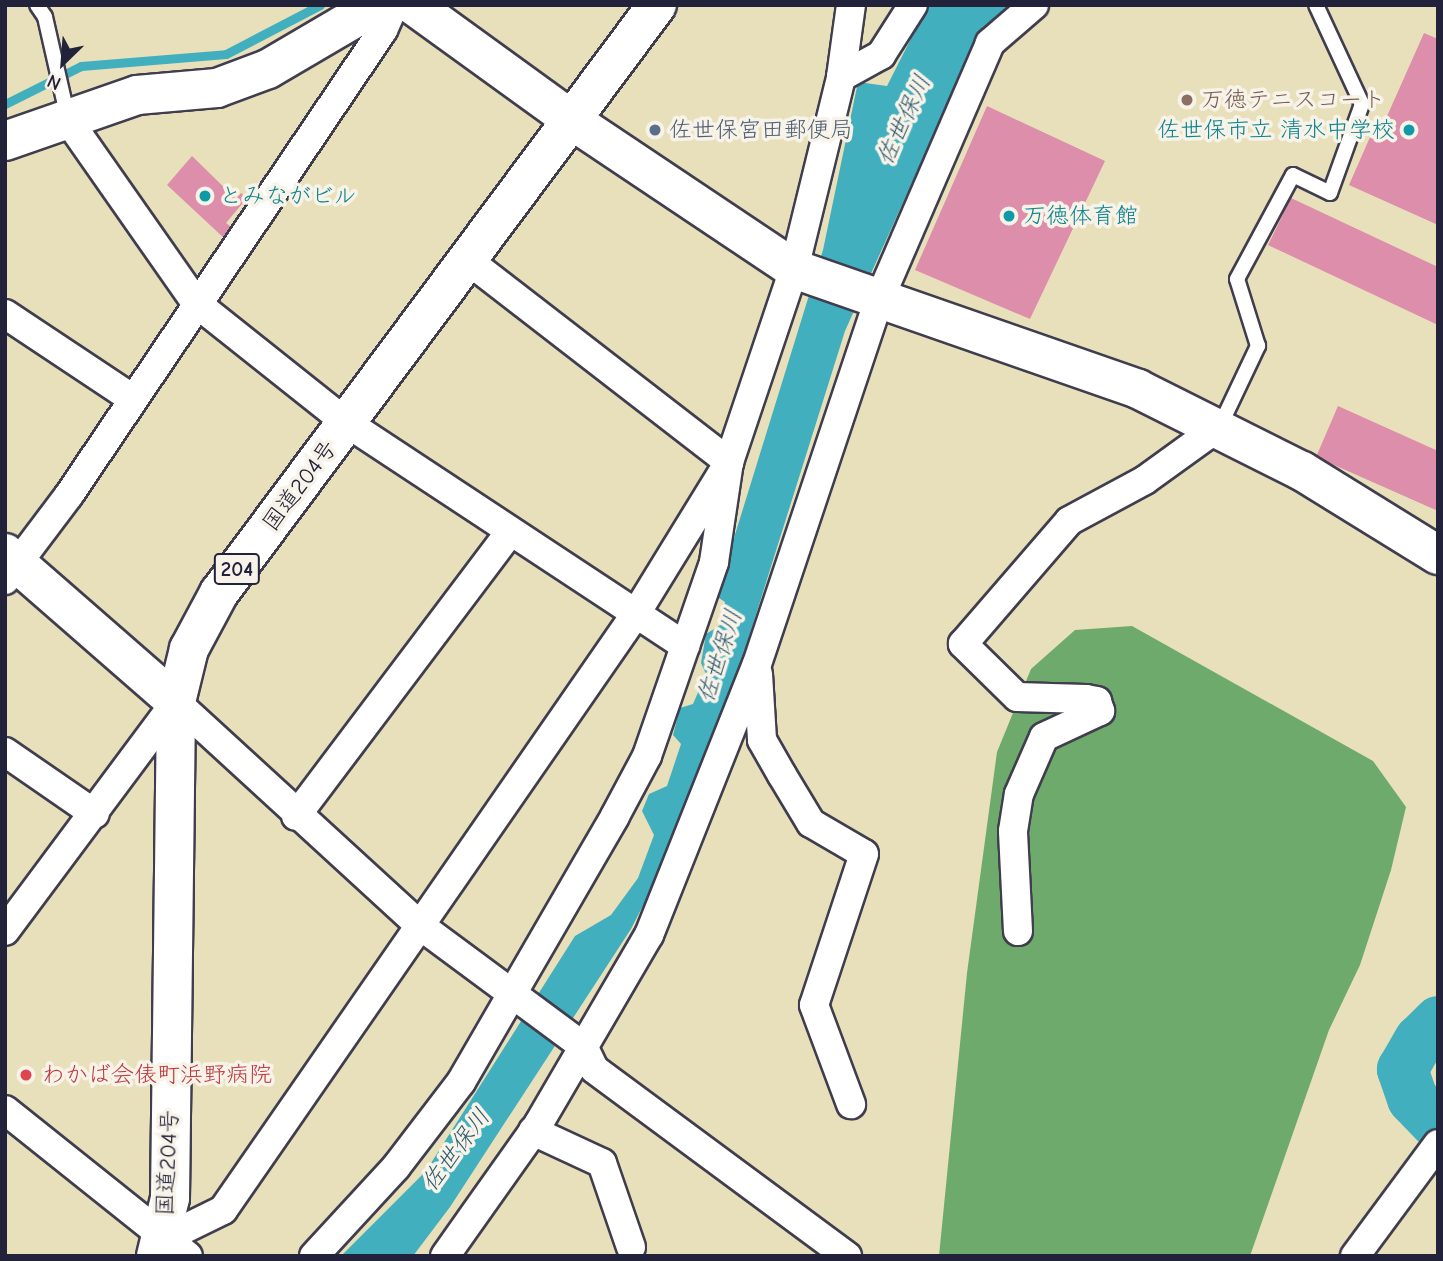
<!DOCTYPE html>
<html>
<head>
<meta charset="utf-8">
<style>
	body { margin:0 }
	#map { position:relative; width:1443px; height:1261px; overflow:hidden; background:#e8e0bb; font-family:"Comic Neue","Klee One",sans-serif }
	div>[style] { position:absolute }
	.forest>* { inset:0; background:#6daa6c }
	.water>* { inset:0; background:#41afbe }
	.stream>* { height:9px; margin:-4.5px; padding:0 4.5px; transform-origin:4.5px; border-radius:4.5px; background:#41afbe }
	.river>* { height:51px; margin:-25.5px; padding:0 25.5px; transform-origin:25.5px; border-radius:25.5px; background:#41afbe }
	.building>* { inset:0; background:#dc8eaa }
	.roads { filter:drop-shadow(2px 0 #403e4e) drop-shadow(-2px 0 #403e4e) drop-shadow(0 2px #403e4e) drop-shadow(0 -2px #403e4e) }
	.lane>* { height:14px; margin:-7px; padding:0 7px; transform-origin:7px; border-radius:7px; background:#fff }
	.street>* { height:28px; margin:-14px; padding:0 14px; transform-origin:14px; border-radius:14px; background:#fff }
	.secondary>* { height:38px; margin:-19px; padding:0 19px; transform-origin:19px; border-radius:19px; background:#fff }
	.highway>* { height:38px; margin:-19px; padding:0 19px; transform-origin:19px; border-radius:19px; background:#fff }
	.dots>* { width:19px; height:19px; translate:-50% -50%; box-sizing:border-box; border:4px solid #f7f3e8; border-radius:50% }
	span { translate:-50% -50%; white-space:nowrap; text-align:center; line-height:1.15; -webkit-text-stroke:7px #f7f3e8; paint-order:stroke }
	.shield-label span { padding:2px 5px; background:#f7f3e8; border:2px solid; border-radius:5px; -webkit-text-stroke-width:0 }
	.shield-label { font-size:21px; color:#22223b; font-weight:700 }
	.education-label { font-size:23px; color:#785e54 }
	.left { translate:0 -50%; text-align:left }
	.service-label { font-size:23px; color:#4e5e75 }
	.culture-label { font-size:23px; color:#0d838f }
	.right { translate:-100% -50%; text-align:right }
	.street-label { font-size:23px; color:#22223b }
	.health-label { font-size:23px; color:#be3a42 }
	.water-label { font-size:24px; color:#2e5a6f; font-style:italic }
	.frame { position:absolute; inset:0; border:7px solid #22223b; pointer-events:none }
	.north { position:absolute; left:28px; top:28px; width:70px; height:70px; -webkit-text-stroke:5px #f7f3e8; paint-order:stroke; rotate:205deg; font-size:19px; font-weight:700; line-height:28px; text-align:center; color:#22223b }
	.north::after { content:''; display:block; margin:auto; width:24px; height:32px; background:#22223b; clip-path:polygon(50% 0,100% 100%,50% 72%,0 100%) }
</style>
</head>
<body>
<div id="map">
	<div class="forest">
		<i style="clip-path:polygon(1132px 626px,1373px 761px,1406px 807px,1391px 870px,1360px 965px,1329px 1030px,1250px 1256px,939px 1256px,967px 973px,997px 752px,1031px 669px,1075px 630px)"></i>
	</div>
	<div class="water">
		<i style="clip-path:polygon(928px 5px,1013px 5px,977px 39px,845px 331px,742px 659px,650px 892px,631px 929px,450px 1207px,413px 1256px,341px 1256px,426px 1171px,575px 936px,611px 915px,638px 878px,654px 835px,642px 811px,649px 794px,667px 786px,681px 744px,673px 735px,680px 708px,693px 704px,706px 674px,701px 663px,706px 634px,722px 624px,725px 602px,716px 596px,823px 250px,858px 82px,887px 86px)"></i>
	</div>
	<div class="stream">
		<i style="left:5px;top:104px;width:85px;rotate:-26.6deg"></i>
		<i style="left:81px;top:66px;width:145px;rotate:-4.7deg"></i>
		<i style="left:226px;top:54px;width:106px;rotate:-27.5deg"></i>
	</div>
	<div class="river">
		<i style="left:1435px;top:1122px;width:33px;rotate:-134deg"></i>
		<i style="left:1412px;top:1098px;width:31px;rotate:-109deg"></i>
		<i style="left:1402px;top:1069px;width:34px;rotate:-60deg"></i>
		<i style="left:1419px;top:1040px;width:27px;rotate:-45deg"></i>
	</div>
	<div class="building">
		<i style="clip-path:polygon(1424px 33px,1438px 39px,1438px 225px,1349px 185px,1374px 128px,1380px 132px)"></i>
		<i style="clip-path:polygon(987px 106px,1105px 161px,1030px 319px,915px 270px)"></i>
		<i style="clip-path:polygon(192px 156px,236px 199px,241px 193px,247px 198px,226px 223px,234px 229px,225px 239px,167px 185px)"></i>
		<i style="clip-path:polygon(1291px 198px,1438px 267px,1438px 325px,1268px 245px)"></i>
		<i style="clip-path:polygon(1338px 406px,1438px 451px,1438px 511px,1316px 457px)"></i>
	</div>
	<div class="roads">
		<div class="lane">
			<i style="left:37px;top:5px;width:14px;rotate:56deg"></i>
			<i style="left:45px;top:17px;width:104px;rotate:77.2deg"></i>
			<i style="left:1220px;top:426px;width:89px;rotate:-64.6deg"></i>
			<i style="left:1258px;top:346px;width:70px;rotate:-107.4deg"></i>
			<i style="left:1237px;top:279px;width:118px;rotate:-61.7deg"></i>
			<i style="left:1293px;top:175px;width:41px;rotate:25.9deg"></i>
			<i style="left:1330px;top:193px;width:95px;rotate:-70.2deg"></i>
			<i style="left:1362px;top:104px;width:109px;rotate:-114.9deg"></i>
		</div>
		<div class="street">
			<i style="left:841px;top:77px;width:46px;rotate:-28.8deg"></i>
			<i style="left:881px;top:55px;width:59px;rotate:-57.4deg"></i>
			<i style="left:68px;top:120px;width:223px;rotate:55deg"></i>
			<i style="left:196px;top:303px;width:193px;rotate:38.5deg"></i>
			<i style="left:347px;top:423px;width:405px;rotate:33.4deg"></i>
			<i style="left:5px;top:314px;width:154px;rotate:33.6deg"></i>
			<i style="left:5px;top:580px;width:106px;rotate:-53deg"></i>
			<i style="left:69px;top:495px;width:561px;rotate:-55.97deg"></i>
			<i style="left:383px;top:30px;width:27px;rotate:-66deg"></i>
			<i style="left:758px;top:674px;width:66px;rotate:86.5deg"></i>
			<i style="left:762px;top:740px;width:40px;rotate:60.3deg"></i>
			<i style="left:782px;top:775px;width:56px;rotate:58.9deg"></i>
			<i style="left:811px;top:823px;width:61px;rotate:30.3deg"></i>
			<i style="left:864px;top:854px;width:159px;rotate:108.3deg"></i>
			<i style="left:814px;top:1005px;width:106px;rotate:69.5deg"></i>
			<i style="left:5px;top:752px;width:109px;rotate:34.6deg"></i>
			<i style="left:296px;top:816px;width:354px;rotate:-53deg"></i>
			<i style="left:5px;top:931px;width:286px;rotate:-53.3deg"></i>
			<i style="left:176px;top:702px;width:328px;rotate:42.5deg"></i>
			<i style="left:418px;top:924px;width:205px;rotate:36.5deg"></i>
			<i style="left:583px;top:1046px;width:25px;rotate:64deg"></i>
			<i style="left:594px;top:1069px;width:315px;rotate:36.5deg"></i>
			<i style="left:1018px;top:931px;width:100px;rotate:-92.9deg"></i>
			<i style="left:1013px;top:831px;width:37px;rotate:-81deg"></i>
			<i style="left:1019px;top:794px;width:62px;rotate:-66.3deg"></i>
			<i style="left:1044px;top:737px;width:62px;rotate:-24.9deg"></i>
			<i style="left:1100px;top:711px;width:10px;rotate:-107deg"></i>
			<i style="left:1097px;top:701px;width:11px;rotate:-170deg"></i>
			<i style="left:1086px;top:699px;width:69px;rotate:-178.3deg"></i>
			<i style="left:1017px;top:697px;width:76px;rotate:-135.5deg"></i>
			<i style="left:963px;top:644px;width:162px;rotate:-49.2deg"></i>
			<i style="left:1069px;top:521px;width:86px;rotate:-28.3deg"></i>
			<i style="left:1145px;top:480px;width:92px;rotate:-35.8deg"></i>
			<i style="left:5px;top:1110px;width:234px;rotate:38.6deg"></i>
			<i style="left:533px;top:1131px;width:76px;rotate:24.9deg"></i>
			<i style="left:602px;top:1163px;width:89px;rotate:71deg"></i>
			<i style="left:164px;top:1239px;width:66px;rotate:-26.2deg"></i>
			<i style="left:223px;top:1210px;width:724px;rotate:-55.3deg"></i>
			<i style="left:635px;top:615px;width:180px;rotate:-58.4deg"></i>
			<i style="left:729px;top:462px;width:204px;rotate:-71.4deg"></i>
			<i style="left:794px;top:269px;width:198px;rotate:-76.2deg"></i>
			<i style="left:841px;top:77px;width:73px;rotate:-82.1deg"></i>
			<i style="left:314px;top:1256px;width:121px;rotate:-47.3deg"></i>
			<i style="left:396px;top:1167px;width:107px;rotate:-52.6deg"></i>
			<i style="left:461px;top:1082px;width:307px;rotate:-59.9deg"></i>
			<i style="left:615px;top:816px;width:68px;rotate:-61.9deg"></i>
			<i style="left:647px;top:756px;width:205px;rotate:-70.9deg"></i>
			<i style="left:714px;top:562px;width:101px;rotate:-81.5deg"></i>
			<i style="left:729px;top:462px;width:329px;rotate:-142.3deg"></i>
			<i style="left:445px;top:1256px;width:163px;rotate:-54.7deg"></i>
			<i style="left:539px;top:1123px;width:218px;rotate:-59.7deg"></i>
			<i style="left:649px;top:935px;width:292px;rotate:-68.3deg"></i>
			<i style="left:757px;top:664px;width:384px;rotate:-71.5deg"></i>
			<i style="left:879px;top:300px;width:280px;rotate:-66.6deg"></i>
			<i style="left:990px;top:43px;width:58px;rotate:-40.8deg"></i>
			<i style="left:1355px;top:1256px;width:139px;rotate:-53.5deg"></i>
		</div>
		<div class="secondary">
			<i style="left:413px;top:5px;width:198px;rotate:35.9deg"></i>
			<i style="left:573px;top:121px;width:266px;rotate:33.8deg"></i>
			<i style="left:794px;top:269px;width:364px;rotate:19.2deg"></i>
			<i style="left:1138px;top:389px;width:183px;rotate:26.6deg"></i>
			<i style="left:1302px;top:471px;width:160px;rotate:31.7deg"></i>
			<i style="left:5px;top:141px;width:140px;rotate:-19.2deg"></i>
			<i style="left:137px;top:95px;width:80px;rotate:-5deg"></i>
			<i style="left:217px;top:88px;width:54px;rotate:-20.4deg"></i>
			<i style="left:268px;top:69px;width:126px;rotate:-30.4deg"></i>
			<i style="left:5px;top:553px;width:227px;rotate:41.1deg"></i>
		</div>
		<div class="highway">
			<i style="left:156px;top:1256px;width:60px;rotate:-76.4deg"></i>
			<i style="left:170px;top:1198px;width:496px;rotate:-89.3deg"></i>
			<i style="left:176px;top:702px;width:55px;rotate:-76.2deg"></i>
			<i style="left:189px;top:649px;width:64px;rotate:-61.8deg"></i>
			<i style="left:219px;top:593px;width:733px;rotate:-53.32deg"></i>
		</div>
	</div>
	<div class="dots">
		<i style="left:1187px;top:100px;background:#8d6e63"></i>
		<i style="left:655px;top:130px;background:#5c6f8a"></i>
		<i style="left:1409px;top:130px;background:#0f9aa8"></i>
		<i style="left:205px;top:196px;background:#0f9aa8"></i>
		<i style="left:1009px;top:216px;background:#0f9aa8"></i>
		<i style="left:26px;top:1075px;background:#e0444e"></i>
	</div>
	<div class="shield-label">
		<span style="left:237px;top:569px">204</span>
	</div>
	<div class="education-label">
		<span class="left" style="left:1201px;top:100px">万徳テニスコート</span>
	</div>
	<div class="service-label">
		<span class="left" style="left:669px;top:130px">佐世保宮田郵便局</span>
	</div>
	<div class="culture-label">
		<span class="right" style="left:1395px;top:130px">佐世保市立 清水中学校</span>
		<span class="left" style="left:219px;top:196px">とみながビル</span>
		<span class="left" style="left:1023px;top:216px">万徳体育館</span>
	</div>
	<div class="street-label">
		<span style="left:300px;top:486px;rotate:-53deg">国道204号</span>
		<span style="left:168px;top:1163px;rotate:-87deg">国道204号</span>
	</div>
	<div class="health-label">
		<span class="left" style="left:42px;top:1075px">わかば会俵町浜野病院</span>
	</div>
	<div class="water-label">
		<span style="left:904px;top:120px;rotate:-65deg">佐世保川</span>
		<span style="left:720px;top:656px;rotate:-72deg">佐世保川</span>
		<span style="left:456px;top:1150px;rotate:-53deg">佐世保川</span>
	</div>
	<div class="frame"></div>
	<div class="north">N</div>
</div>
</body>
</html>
